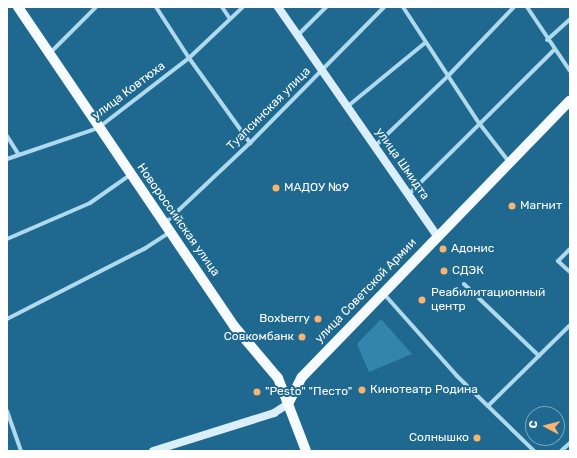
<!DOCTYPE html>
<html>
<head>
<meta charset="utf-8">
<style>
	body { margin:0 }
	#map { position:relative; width:577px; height:458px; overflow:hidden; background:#1f6990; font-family:Rubik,sans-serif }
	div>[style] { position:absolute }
	.green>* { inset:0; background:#3385ae }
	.street>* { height:4px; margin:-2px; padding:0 2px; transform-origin:2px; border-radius:2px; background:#afd9ed }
	.secondary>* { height:8px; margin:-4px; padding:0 4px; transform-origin:4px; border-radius:4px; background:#dbeffa }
	.primary>* { height:10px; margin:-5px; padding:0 5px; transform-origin:5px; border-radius:5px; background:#f5fbff }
	.dots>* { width:11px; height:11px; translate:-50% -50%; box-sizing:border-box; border:2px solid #1f6990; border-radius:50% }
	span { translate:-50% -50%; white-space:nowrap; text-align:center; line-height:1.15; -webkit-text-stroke:4px #1f6990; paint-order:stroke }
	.street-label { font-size:12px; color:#fff }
	.poi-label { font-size:12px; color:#fff }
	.left { translate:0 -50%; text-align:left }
	.right { translate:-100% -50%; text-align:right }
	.frame { position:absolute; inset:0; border:8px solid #fff; pointer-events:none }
	.north { position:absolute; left:525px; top:406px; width:40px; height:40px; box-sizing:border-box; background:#1f6990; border:1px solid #79a5bc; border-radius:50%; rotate:277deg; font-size:11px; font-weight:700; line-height:16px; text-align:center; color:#fff }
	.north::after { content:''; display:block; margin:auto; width:14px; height:18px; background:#fbb46f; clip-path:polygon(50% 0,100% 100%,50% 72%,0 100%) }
</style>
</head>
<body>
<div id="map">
	<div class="green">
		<i style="clip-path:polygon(381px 319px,412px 354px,369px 372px,357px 344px)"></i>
	</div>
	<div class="street">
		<i style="left:156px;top:7px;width:61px;rotate:57.1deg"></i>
		<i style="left:189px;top:58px;width:105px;rotate:54.3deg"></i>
		<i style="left:222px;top:7px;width:14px;rotate:56deg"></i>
		<i style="left:403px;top:7px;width:139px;rotate:56.8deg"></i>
		<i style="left:479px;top:123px;width:49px;rotate:52.4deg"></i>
		<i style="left:527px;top:7px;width:77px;rotate:56.1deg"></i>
		<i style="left:298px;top:35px;width:40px;rotate:-45deg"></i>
		<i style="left:547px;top:40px;width:31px;rotate:-42deg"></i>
		<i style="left:49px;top:54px;width:66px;rotate:-45deg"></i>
		<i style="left:348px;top:106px;width:99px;rotate:-39.3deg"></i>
		<i style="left:7px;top:136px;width:22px;rotate:58deg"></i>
		<i style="left:375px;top:146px;width:101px;rotate:-43.8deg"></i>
		<i style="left:448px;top:76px;width:95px;rotate:-46.3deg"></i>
		<i style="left:7px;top:159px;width:96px;rotate:-18.8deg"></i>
		<i style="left:98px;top:128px;width:115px;rotate:-37.6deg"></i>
		<i style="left:189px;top:58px;width:74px;rotate:-43.4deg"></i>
		<i style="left:409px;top:194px;width:204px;rotate:-44.8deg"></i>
		<i style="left:165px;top:223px;width:117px;rotate:-43.3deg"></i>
		<i style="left:250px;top:143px;width:191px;rotate:-45.4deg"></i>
		<i style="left:7px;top:239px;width:90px;rotate:-23.4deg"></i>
		<i style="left:90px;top:203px;width:49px;rotate:-35deg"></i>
		<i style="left:570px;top:249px;width:17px;rotate:135deg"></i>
		<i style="left:558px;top:261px;width:16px;rotate:43deg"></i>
		<i style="left:464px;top:284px;width:104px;rotate:43.8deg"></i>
		<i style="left:384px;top:294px;width:110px;rotate:48.3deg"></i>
		<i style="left:457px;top:376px;width:107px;rotate:44.2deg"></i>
		<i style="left:7px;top:319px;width:154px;rotate:-27.1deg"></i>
		<i style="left:144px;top:249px;width:31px;rotate:-33deg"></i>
		<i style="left:488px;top:406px;width:115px;rotate:-44.6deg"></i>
		<i style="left:7px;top:411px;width:42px;rotate:70.7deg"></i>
		<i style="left:561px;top:451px;width:12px;rotate:-42deg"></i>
	</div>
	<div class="secondary">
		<i style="left:278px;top:7px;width:279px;rotate:55.2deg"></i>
		<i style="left:153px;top:451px;width:127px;rotate:-17.4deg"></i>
		<i style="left:274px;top:413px;width:17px;rotate:-33deg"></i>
	</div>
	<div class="primary">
		<i style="left:18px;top:7px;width:385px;rotate:55.9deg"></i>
		<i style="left:234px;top:326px;width:68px;rotate:49.8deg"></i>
		<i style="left:278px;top:378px;width:78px;rotate:69deg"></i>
		<i style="left:288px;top:404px;width:30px;rotate:-63deg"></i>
		<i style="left:302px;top:377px;width:385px;rotate:-45.9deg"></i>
	</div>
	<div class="dots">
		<i style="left:276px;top:188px;background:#fbb46f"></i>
		<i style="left:512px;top:206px;background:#fbb46f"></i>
		<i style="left:443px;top:249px;background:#fbb46f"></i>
		<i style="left:444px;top:271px;background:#fbb46f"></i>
		<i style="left:422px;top:300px;background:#fbb46f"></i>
		<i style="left:318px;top:319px;background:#fbb46f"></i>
		<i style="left:302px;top:337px;background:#fbb46f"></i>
		<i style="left:362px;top:390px;background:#fbb46f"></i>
		<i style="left:257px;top:392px;background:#fbb46f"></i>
		<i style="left:477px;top:438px;background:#fbb46f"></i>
	</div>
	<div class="street-label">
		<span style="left:129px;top:91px;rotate:-37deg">улица Ковтюха</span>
		<span style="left:269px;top:109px;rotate:-45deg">Туапсинская улица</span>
		<span style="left:402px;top:164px;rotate:55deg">улица Шмидта</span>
		<span style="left:178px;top:220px;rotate:55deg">Новороссийская улица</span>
		<span style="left:366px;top:291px;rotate:-46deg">улица Советской Армии</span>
	</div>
	<div class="poi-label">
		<span class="left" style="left:284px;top:188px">МАДОУ №9</span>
		<span class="left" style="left:520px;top:206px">Магнит</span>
		<span class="left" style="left:451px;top:249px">Адонис</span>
		<span class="left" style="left:452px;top:271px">СДЭК</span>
		<span class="left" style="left:431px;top:300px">Реабилитационный<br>центр</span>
		<span class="right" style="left:310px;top:319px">Boxberry</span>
		<span class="right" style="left:294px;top:337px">Совкомбанк</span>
		<span class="left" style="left:370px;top:390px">Кинотеатр Родина</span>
		<span class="left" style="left:265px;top:392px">"Pesto" "Песто"</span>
		<span class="right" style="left:469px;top:438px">Солнышко</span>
	</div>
	<div class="frame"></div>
	<div class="north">С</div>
</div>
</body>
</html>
